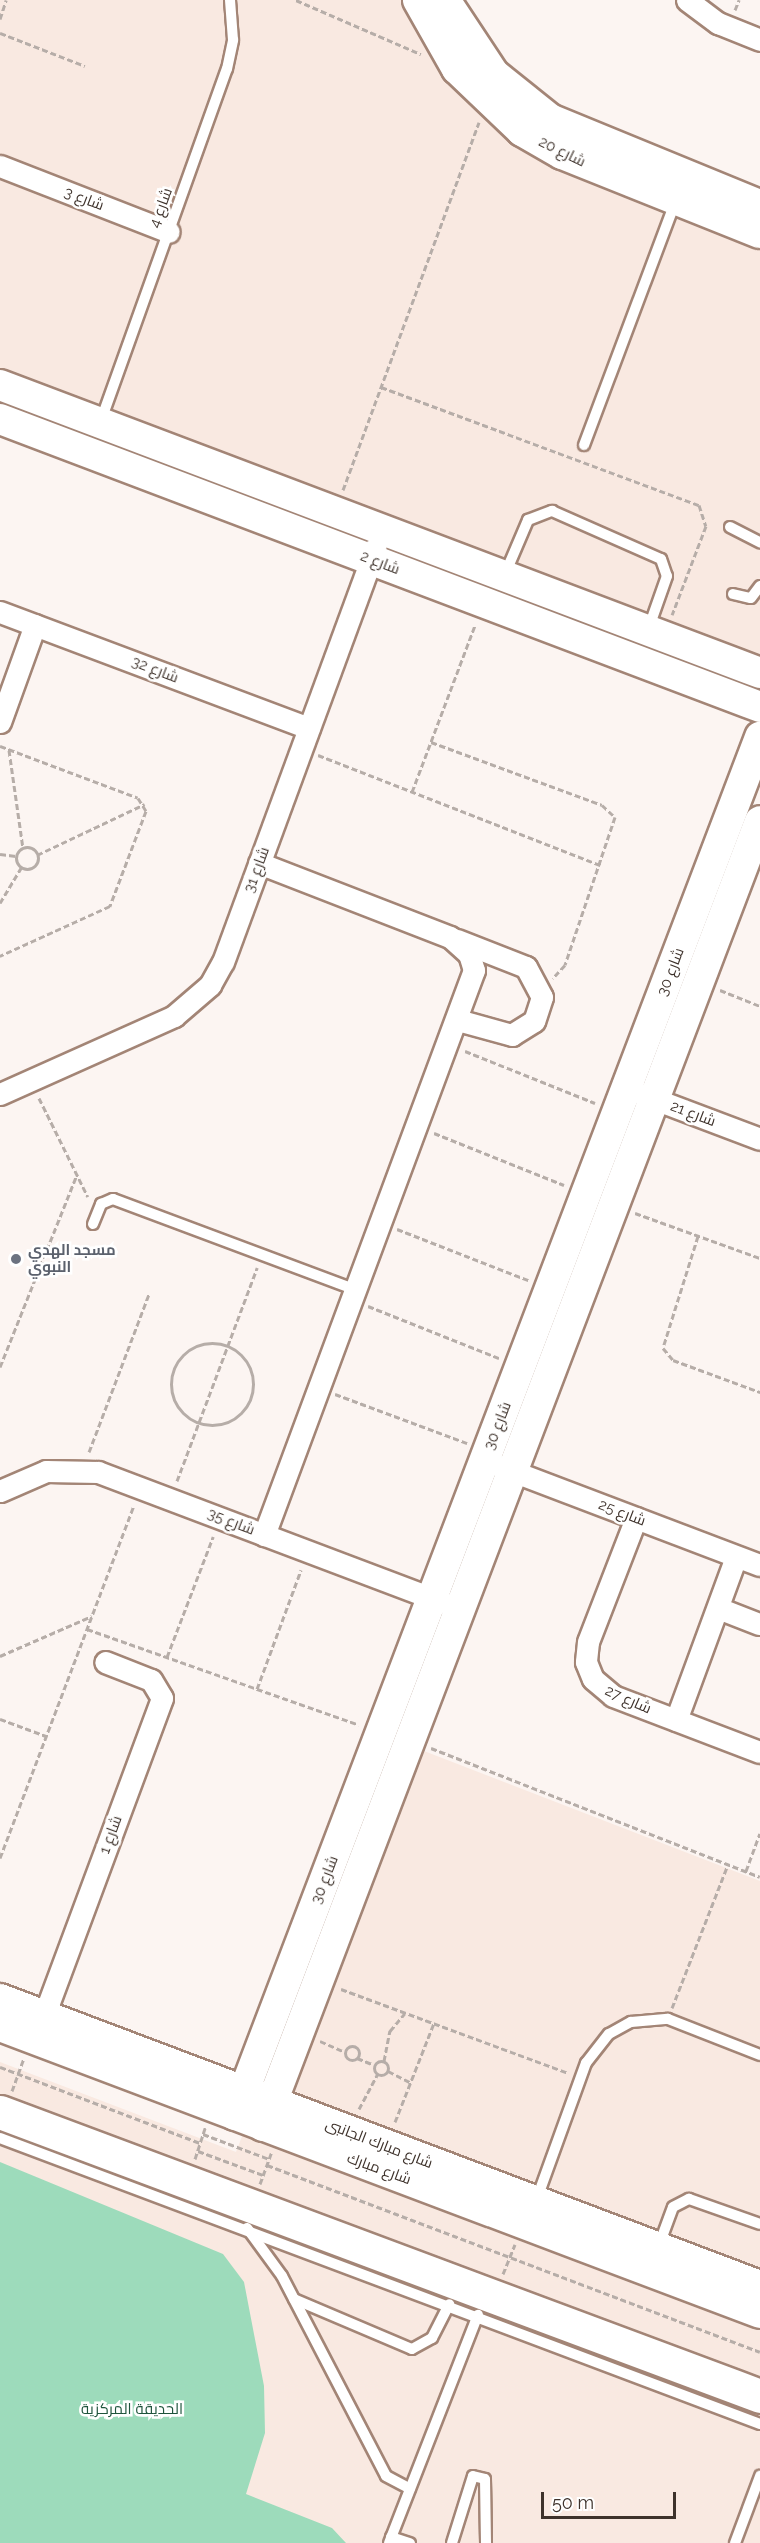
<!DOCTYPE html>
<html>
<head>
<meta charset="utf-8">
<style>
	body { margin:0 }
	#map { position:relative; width:760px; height:2543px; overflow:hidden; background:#fcf5f2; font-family:Raleway,Cairo,sans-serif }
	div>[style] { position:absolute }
	.built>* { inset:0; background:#f9e9e1 }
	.green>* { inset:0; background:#9ddbbb }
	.path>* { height:3px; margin-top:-1.5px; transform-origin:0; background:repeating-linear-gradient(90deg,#b6ada8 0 6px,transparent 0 9px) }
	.path>.ring { margin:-1.5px; padding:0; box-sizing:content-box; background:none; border:3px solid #b6ada8; border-radius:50% }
	.roads { filter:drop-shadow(2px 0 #a38576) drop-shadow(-2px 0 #a38576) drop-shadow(0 2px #a38576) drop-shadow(0 -2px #a38576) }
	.lane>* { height:10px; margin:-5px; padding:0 5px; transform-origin:5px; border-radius:5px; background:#fff }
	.street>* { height:21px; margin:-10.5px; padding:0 10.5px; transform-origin:10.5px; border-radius:10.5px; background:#fff }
	.secondary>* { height:30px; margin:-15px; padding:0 15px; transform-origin:15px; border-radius:15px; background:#fff }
	.primary>* { height:33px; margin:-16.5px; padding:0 16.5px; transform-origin:16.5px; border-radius:16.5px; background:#fff }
	.dots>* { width:16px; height:16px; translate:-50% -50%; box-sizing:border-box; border:3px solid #fff; border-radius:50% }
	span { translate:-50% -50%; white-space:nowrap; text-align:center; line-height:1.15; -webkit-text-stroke:5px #fff; paint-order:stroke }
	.street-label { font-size:15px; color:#3e322b }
	.worship-label { font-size:15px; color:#5b616d; font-weight:700 }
	.left { translate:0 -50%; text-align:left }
	.park-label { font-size:15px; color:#1e543c }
	.scale { position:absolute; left:541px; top:2492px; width:135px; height:27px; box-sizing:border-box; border:3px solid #3e322b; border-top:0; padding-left:8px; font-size:18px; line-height:21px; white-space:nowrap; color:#3e322b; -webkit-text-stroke:4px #fff; paint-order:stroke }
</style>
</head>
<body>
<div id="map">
	<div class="built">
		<i style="clip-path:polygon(0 0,429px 0,467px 61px,760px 221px,760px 689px,0 401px)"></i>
		<i style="clip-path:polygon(393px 1739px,760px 1881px,760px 2543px,0 2543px,0 2062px,236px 2152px)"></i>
	</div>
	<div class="green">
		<i style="clip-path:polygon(0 2162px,223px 2254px,244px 2282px,264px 2386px,265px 2433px,246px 2494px,332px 2528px,346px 2543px,0 2543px)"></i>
	</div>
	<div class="path">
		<i style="left:296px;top:0;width:136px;rotate:23.4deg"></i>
		<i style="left:735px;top:10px;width:11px;rotate:-68deg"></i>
		<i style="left:0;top:19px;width:20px;rotate:-72deg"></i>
		<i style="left:0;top:33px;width:91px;rotate:21.2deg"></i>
		<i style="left:381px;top:387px;width:339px;rotate:20.4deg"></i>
		<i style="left:699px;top:505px;width:22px;rotate:72deg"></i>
		<i style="left:706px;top:526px;width:95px;rotate:110.9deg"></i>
		<i style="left:343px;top:490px;width:392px;rotate:-69.7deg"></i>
		<i style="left:431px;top:742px;width:182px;rotate:20.2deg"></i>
		<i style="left:602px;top:805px;width:18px;rotate:43deg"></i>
		<i style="left:615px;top:817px;width:156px;rotate:108.7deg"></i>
		<i style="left:565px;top:965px;width:18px;rotate:133deg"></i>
		<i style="left:0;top:746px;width:147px;rotate:20.6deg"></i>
		<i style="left:138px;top:798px;width:15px;rotate:58deg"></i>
		<i style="left:146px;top:811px;width:102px;rotate:110.8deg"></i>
		<i style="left:110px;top:906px;width:121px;rotate:155.6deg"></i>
		<i style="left:9px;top:750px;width:99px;rotate:81.9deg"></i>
		<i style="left:318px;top:755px;width:305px;rotate:21.3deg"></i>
		<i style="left:412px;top:792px;width:178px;rotate:-69.3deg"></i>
		<i class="ring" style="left:16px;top:847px;width:19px;height:19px"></i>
		<i style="left:0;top:854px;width:16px;rotate:7deg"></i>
		<i style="left:37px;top:855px;width:119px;rotate:-25.3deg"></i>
		<i style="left:0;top:903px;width:41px;rotate:-59deg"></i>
		<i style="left:720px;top:990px;width:43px;rotate:21.8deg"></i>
		<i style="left:465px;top:1051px;width:140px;rotate:21.8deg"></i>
		<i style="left:39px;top:1098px;width:110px;rotate:63.7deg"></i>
		<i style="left:434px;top:1133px;width:140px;rotate:21.8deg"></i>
		<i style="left:635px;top:1213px;width:133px;rotate:19.8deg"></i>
		<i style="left:397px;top:1229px;width:141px;rotate:21.3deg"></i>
		<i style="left:698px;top:1236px;width:117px;rotate:107.4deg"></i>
		<i style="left:663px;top:1348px;width:16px;rotate:50deg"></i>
		<i style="left:673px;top:1360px;width:93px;rotate:20.2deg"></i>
		<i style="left:368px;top:1306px;width:141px;rotate:21.7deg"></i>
		<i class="ring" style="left:171px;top:1343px;width:79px;height:79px"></i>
		<i style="left:0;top:1367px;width:208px;rotate:-68.2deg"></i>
		<i style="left:335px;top:1394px;width:141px;rotate:20.4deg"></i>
		<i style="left:89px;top:1452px;width:169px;rotate:-69.2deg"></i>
		<i style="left:177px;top:1481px;width:228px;rotate:-69.4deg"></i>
		<i style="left:87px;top:1629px;width:288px;rotate:19.4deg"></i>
		<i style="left:0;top:1656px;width:100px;rotate:-23.5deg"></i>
		<i style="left:167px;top:1657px;width:129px;rotate:-69deg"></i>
		<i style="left:257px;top:1689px;width:127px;rotate:-69.7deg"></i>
		<i style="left:0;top:1719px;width:49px;rotate:20.3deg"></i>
		<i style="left:431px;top:1748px;width:353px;rotate:21.4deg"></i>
		<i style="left:0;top:1858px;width:377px;rotate:-69.2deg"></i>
		<i style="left:746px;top:1871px;width:40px;rotate:-69.8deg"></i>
		<i style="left:341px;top:1989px;width:242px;rotate:20.3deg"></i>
		<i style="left:672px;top:2008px;width:155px;rotate:-68.7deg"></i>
		<i style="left:320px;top:2041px;width:27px;rotate:24deg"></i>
		<i class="ring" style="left:345px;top:2046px;width:11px;height:11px"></i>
		<i style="left:357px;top:2058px;width:18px;rotate:22deg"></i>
		<i class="ring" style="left:374px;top:2061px;width:11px;height:11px"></i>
		<i style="left:384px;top:2061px;width:31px;rotate:-79deg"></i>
		<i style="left:390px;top:2031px;width:23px;rotate:-50deg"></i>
		<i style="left:0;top:2067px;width:214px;rotate:20.8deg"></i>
		<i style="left:388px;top:2071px;width:25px;rotate:27deg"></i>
		<i style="left:12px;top:2091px;width:35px;rotate:-70deg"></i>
		<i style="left:359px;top:2109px;width:40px;rotate:-62deg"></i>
		<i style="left:395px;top:2122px;width:106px;rotate:-68.5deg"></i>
		<i style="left:203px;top:2134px;width:71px;rotate:20.7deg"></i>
		<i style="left:198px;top:2151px;width:69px;rotate:20.3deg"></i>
		<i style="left:195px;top:2159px;width:33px;rotate:-72deg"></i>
		<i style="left:267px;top:2165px;width:527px;rotate:20.77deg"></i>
		<i style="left:260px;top:2184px;width:33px;rotate:-70deg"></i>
		<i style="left:503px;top:2274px;width:32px;rotate:-68deg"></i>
	</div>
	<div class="roads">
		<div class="lane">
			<i style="left:100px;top:423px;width:376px;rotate:-70.3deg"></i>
			<i style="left:227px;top:69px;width:30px;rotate:-78deg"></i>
			<i style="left:233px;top:40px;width:40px;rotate:-94.3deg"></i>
			<i style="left:584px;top:445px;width:262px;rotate:-69.4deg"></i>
			<i style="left:730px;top:527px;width:34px;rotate:27deg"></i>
			<i style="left:505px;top:574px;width:59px;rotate:-66.9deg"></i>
			<i style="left:528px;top:520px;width:26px;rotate:-21deg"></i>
			<i style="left:552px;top:511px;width:119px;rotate:23.8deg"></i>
			<i style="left:661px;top:559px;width:18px;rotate:71deg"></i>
			<i style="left:667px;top:576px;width:57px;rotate:109.4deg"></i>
			<i style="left:733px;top:594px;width:18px;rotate:13deg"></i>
			<i style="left:751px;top:598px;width:15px;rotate:-53deg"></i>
			<i style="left:93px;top:1224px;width:22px;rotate:-68deg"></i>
			<i style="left:101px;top:1204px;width:13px;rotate:-23deg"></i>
			<i style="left:113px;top:1199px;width:259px;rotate:20.5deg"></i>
			<i style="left:0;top:2138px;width:812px;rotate:20.62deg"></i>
			<i style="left:536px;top:2201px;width:147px;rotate:-70.1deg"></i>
			<i style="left:586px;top:2063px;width:37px;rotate:-52deg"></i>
			<i style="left:609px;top:2034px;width:25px;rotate:-29deg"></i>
			<i style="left:631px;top:2022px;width:37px;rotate:-5deg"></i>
			<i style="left:668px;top:2019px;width:99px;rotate:21.4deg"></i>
			<i style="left:247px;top:2228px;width:59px;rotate:53.9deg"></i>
			<i style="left:282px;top:2276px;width:225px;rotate:62.5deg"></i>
			<i style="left:386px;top:2476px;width:27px;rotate:28deg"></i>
			<i style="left:659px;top:2245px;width:40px;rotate:-69.8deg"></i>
			<i style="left:673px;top:2207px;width:18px;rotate:-27deg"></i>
			<i style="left:689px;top:2199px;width:75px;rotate:19.4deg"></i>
			<i style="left:294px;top:2299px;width:128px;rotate:23deg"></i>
			<i style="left:412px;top:2349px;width:23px;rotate:-29deg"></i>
			<i style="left:432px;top:2338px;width:38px;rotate:-63deg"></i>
			<i style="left:391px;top:2537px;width:20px;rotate:18deg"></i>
			<i style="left:389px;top:2543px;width:245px;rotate:-68.7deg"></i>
			<i style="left:452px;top:2543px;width:70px;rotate:-72.6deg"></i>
			<i style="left:473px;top:2476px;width:12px;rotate:14deg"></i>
			<i style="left:485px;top:2479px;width:64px;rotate:89.1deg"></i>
			<i style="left:735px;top:2543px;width:72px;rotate:-69.5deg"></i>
		</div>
		<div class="street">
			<i style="left:687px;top:0;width:39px;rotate:37deg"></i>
			<i style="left:718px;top:23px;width:45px;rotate:22deg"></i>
			<i style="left:0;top:166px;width:181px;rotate:21.3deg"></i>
			<i style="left:0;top:612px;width:330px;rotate:20.6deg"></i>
			<i style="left:0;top:722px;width:103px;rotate:-70.2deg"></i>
			<i style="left:259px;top:863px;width:205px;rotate:21.2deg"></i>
			<i style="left:450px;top:937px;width:25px;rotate:42deg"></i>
			<i style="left:469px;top:954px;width:17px;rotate:73deg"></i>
			<i style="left:474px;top:970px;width:603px;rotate:110.39deg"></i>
			<i style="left:457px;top:940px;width:74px;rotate:21.4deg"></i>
			<i style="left:526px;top:967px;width:34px;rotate:62deg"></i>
			<i style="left:542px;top:997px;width:25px;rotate:108deg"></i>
			<i style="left:534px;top:1021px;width:26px;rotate:148deg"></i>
			<i style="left:512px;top:1035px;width:56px;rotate:-164.5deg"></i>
			<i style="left:0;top:1094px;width:191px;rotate:-24.1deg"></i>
			<i style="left:174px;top:1016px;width:48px;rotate:-40.7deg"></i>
			<i style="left:210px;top:985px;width:26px;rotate:-61deg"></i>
			<i style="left:223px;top:962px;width:442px;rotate:-69.8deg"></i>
			<i style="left:641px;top:1094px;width:127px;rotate:20.7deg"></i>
			<i style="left:499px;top:1466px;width:279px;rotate:20.8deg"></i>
			<i style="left:0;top:1491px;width:50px;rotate:-23.5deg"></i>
			<i style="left:46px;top:1471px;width:52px;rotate:1.1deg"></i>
			<i style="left:98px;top:1472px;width:370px;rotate:20.7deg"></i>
			<i style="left:636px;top:1518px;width:133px;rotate:111.2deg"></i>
			<i style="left:588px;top:1642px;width:20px;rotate:96deg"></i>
			<i style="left:586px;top:1662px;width:18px;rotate:68deg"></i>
			<i style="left:593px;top:1679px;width:26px;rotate:40deg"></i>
			<i style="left:613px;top:1696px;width:157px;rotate:20.9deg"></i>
			<i style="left:718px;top:1608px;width:44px;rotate:21.3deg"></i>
			<i style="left:676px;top:1720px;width:174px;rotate:-69.8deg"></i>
			<i style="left:39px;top:2029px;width:353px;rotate:-69.6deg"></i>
			<i style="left:162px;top:1698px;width:21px;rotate:-121deg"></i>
			<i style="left:151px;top:1680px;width:49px;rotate:-158.6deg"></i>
		</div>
		<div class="secondary">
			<i style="left:418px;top:0;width:79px;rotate:60.5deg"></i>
			<i style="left:457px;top:69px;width:90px;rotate:43.6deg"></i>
			<i style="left:522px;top:131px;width:46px;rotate:29.9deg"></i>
			<i style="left:562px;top:154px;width:213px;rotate:21.8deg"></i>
			<i style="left:445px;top:0;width:89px;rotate:56.5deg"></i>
			<i style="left:494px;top:74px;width:72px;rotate:38.8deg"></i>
			<i style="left:550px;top:119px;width:227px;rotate:22.3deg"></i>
			<i style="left:0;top:385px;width:813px;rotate:20.75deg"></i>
			<i style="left:0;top:419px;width:813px;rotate:20.75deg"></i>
			<i style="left:0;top:1999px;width:812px;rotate:20.69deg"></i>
			<i style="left:235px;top:2115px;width:1475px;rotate:-69.14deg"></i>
			<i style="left:263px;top:2126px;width:1396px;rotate:-69.15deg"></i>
		</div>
		<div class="primary">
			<i style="left:0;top:2024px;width:812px;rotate:20.69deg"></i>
			<i style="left:0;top:2112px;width:811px;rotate:20.49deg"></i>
		</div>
	</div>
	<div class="dots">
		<i style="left:16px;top:1259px;background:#6b7280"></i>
	</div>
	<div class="street-label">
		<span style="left:562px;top:152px;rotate:26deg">شارع 20</span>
		<span style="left:84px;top:199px;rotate:21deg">شارع 3</span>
		<span style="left:161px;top:208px;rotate:-70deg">شارع 4</span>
		<span style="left:380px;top:563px;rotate:21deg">شارع 2</span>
		<span style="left:155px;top:670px;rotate:21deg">شارع 32</span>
		<span style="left:257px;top:870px;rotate:-70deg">شارع 31</span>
		<span style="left:671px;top:972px;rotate:-69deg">شارع 30</span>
		<span style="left:693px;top:1114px;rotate:21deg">شارع 21</span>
		<span style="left:498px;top:1426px;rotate:-69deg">شارع 30</span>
		<span style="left:622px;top:1513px;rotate:21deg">شارع 25</span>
		<span style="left:231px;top:1522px;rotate:21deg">شارع 35</span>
		<span style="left:628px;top:1700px;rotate:24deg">شارع 27</span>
		<span style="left:111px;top:1835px;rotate:-70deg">شارع 1</span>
		<span style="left:325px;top:1880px;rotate:-69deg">شارع 30</span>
		<span style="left:379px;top:2144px;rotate:21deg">شارع مبارك الجانبى</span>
		<span style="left:379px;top:2169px;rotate:20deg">شارع مبارك</span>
	</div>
	<div class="worship-label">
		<span class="left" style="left:28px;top:1259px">مسجد الهدي<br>النبوي</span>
	</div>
	<div class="park-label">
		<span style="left:132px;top:2410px">الحديقة المركزية</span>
	</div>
	<div class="scale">50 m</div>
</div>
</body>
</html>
